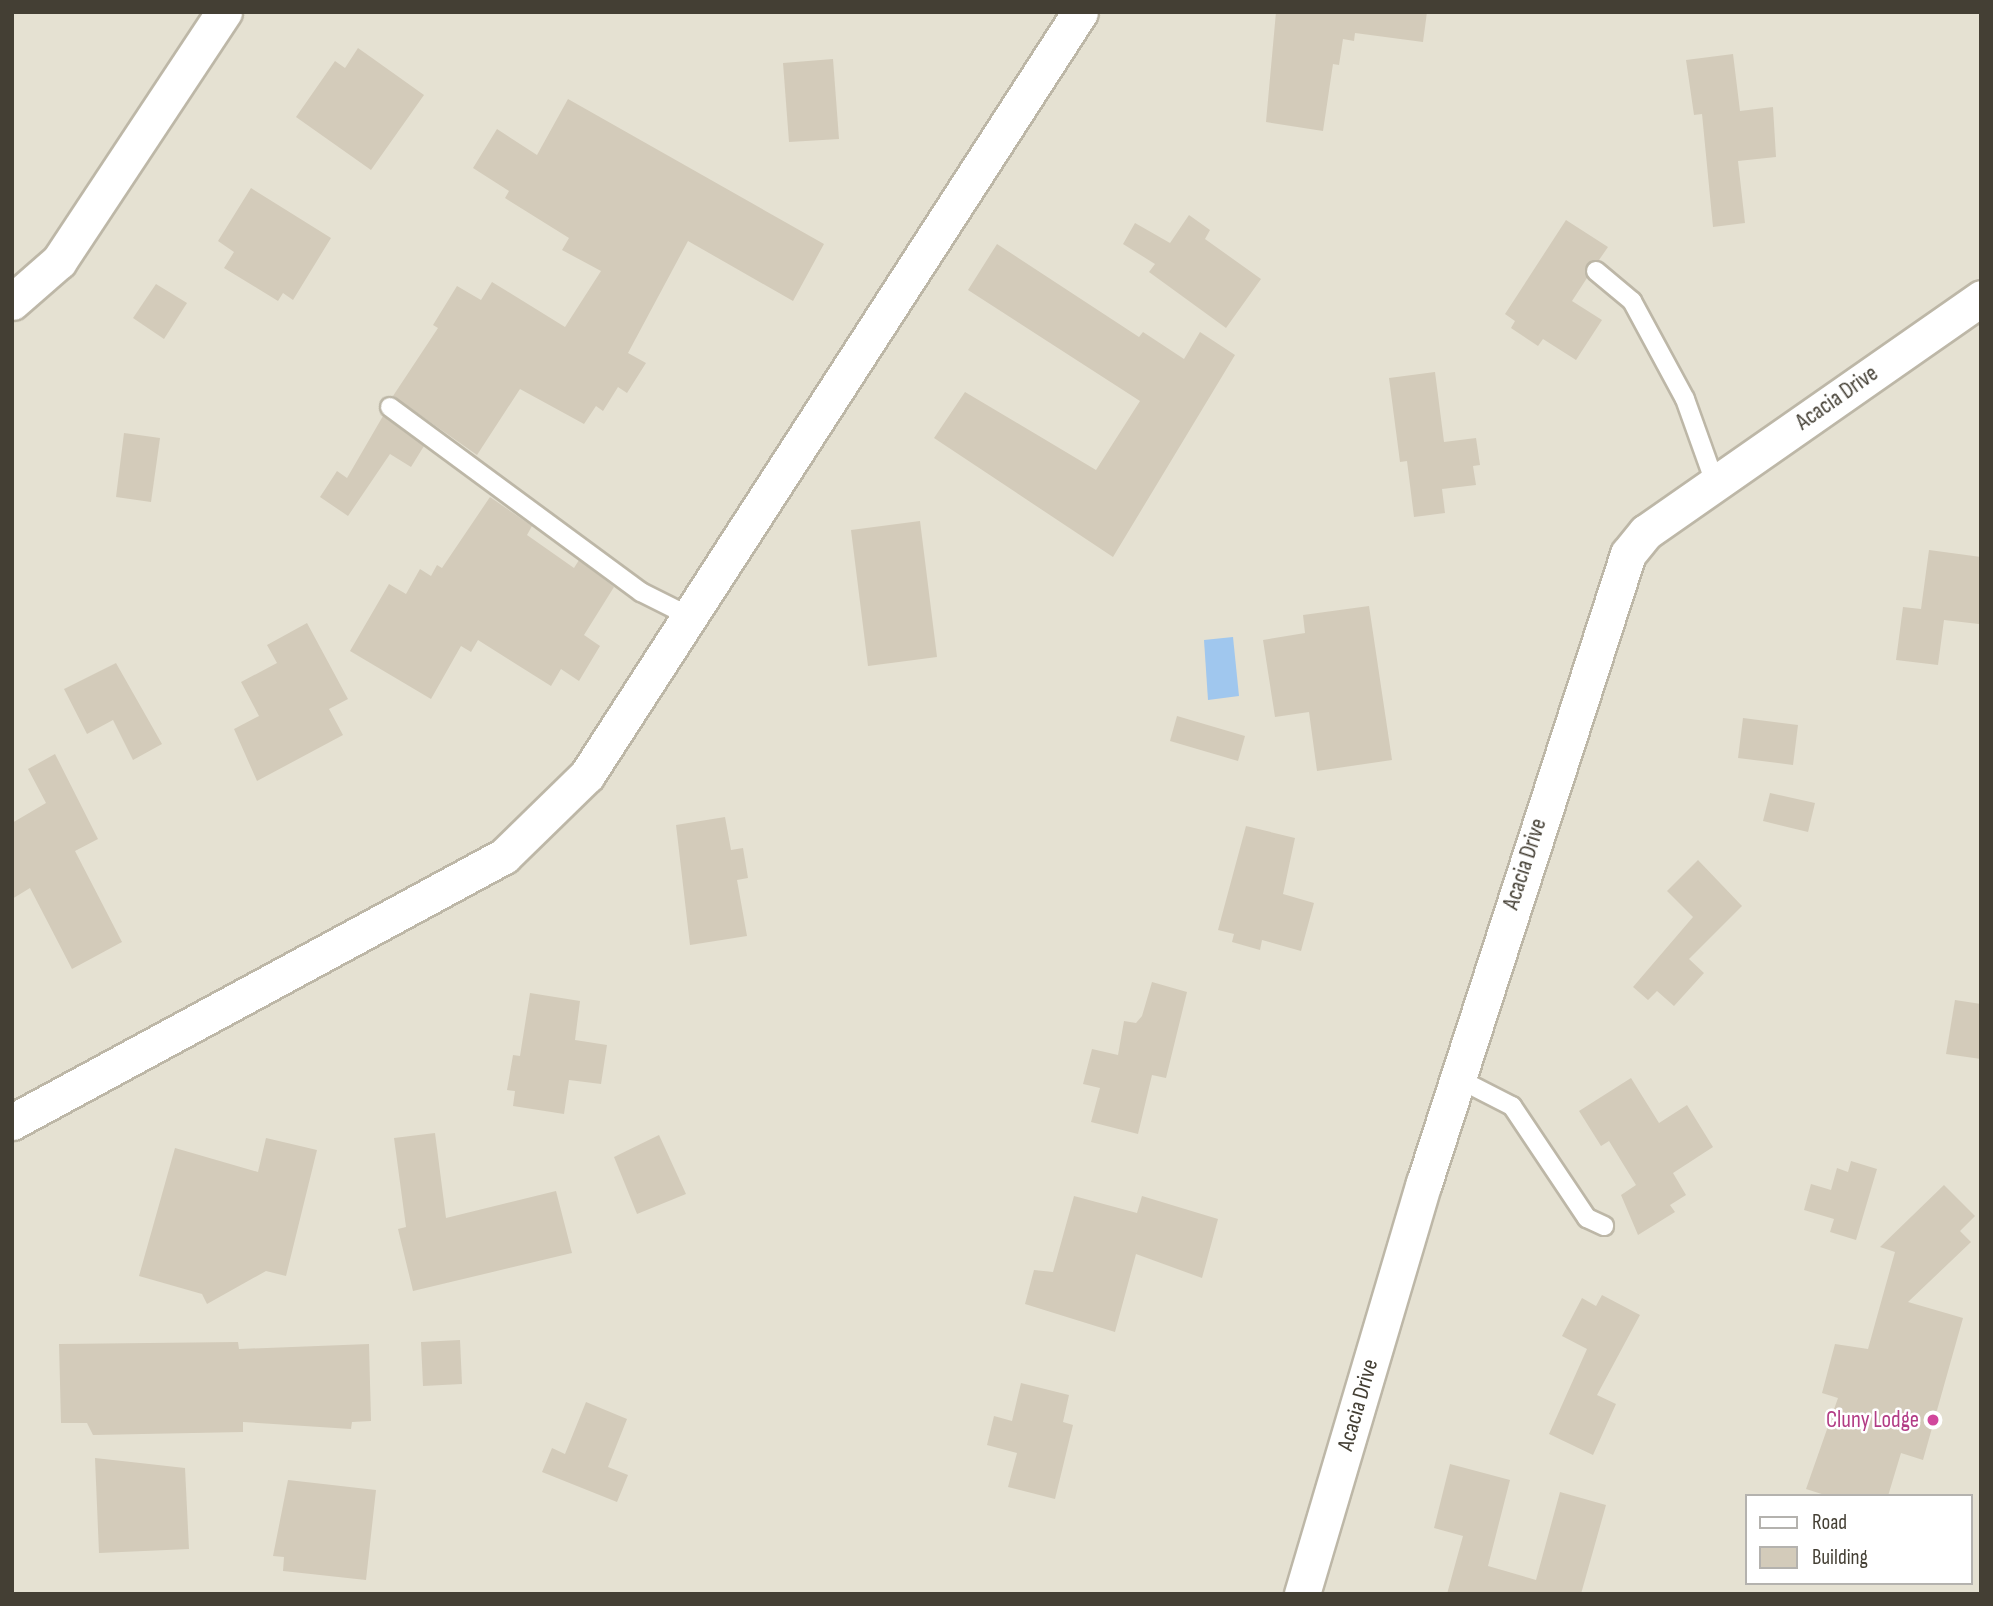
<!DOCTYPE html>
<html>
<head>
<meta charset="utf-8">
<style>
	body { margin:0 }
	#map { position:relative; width:1993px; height:1606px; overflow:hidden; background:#f2efe4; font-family:"Sofia Sans Condensed",sans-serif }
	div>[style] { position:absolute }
	.residential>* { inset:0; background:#e5e1d2 }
	.water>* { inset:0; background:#a0c7ee }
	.building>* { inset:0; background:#d3cbba }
	.roads { filter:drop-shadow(2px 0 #bdb7a7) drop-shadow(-2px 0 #bdb7a7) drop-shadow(0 2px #bdb7a7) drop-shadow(0 -2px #bdb7a7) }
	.service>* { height:18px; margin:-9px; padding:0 9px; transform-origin:9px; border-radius:9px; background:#fff }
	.minor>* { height:35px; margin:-17.5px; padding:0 17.5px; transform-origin:17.5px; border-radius:17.5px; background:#fff }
	.dots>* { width:19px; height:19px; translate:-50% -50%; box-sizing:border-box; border:4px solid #fff; border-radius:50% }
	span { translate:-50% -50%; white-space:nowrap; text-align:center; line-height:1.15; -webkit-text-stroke:5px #fff; paint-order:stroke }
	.street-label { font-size:23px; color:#443f34 }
	.hotel-label { font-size:23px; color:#b23c85 }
	.right { translate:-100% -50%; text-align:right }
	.frame { position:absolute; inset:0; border:14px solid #443f34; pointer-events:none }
	.legend { position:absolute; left:1745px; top:1494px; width:228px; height:91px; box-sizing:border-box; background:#fff; border:2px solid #b4b2ae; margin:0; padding:9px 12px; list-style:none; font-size:21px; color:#443f34 }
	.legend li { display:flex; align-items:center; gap:14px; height:35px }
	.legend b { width:35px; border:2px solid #b4b2ae }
</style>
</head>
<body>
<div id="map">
	<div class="residential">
		<i style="clip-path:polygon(evenodd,12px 12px,1981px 12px,1981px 1594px,12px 1594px,12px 12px,1746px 1496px,1970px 1496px,1970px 1583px,1746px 1583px,1746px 1496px)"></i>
	</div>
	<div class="water">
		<i style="clip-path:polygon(1233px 637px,1239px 696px,1208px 700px,1204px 640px)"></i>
	</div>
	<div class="building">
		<i style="clip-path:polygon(1276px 12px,1427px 12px,1423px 42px,1355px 33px,1354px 41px,1343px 39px,1339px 65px,1333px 64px,1323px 131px,1266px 122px)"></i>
		<i style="clip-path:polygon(358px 48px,424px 95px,371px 170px,296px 117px,335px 61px,345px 68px)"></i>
		<i style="clip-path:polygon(1733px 54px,1740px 111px,1773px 107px,1776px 157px,1738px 161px,1745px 223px,1713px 227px,1702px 114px,1694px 115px,1686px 60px)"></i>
		<i style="clip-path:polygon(833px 59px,839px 139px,789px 142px,783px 63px)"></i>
		<i style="clip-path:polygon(568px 99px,824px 244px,793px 301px,688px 241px,628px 353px,646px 363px,627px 393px,618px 387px,603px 411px,596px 406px,584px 424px,520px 389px,477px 455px,393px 396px,438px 328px,433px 325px,457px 286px,481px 300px,492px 282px,565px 327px,601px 271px,562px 250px,569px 238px,505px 198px,509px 191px,473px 168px,497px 129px,537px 155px)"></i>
		<i style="clip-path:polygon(251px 188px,331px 238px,293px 300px,283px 293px,278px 301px,224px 268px,234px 252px,218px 241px)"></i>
		<i style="clip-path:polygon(1189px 215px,1210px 230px,1205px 239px,1261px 279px,1226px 328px,1149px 272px,1155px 264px,1123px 244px,1135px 223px,1170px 243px)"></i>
		<i style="clip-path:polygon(1566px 220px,1608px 247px,1599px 260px,1587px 264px,1587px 278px,1572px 301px,1602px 320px,1576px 360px,1543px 339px,1538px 346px,1511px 328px,1515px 321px,1505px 314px)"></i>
		<i style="clip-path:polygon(997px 244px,1139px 337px,1143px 332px,1184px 359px,1200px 332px,1235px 355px,1113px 557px,934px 438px,965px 392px,1096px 470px,1140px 401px,968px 290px)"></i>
		<i style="clip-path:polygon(156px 284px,187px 303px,164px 339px,133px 318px)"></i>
		<i style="clip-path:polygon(1435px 372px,1444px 442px,1476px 438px,1480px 465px,1473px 466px,1476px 485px,1442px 489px,1445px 513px,1414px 517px,1407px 461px,1400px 462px,1389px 378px)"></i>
		<i style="clip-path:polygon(383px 416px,424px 446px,411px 467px,390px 454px,348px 516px,320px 497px,337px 471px,347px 478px)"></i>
		<i style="clip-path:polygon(124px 433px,160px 438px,151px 502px,116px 497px)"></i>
		<i style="clip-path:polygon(490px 497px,532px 526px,527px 535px,574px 568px,579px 560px,614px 587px,584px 635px,600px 646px,579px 681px,561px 669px,551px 686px,478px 640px,471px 652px,461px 646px,431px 699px,350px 651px,389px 584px,406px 594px,420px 569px,431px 576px,437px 565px,442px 568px)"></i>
		<i style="clip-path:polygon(920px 521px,937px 657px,868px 666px,851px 530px)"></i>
		<i style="clip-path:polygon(1929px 550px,1981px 557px,1979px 624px,1944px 620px,1938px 665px,1896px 660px,1903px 607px,1921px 609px)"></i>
		<i style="clip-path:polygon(1369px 606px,1392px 760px,1317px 771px,1309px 712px,1275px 717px,1263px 640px,1305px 633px,1303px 615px)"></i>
		<i style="clip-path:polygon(307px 623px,348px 699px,329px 709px,343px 735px,257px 781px,234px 729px,259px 716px,241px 682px,277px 663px,267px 645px)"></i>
		<i style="clip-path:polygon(116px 663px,162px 744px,133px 760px,113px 720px,87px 734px,64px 689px)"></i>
		<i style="clip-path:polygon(1177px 716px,1245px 736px,1238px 761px,1170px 741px)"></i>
		<i style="clip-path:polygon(1743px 718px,1798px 725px,1793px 765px,1738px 758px)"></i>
		<i style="clip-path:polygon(55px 754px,98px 839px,75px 851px,122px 942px,72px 969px,30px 888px,12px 899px,12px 823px,46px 803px,28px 769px)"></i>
		<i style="clip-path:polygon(1770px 793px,1815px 803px,1808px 832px,1763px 821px)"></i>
		<i style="clip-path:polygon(725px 817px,731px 850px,743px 848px,748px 878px,737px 880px,747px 936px,690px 945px,676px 825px)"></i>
		<i style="clip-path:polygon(1246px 826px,1295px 838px,1283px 894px,1314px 903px,1301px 951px,1262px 940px,1260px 950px,1232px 942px,1234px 934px,1218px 930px)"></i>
		<i style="clip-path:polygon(1698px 860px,1742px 906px,1689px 959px,1704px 973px,1674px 1006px,1657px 991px,1648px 1000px,1633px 987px,1693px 917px,1667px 891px)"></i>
		<i style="clip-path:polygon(1152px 982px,1187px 992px,1166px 1078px,1152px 1075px,1138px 1134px,1091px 1122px,1100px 1088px,1083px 1084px,1092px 1049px,1118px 1055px,1124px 1021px,1136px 1023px,1142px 1016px)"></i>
		<i style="clip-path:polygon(530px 993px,580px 1001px,575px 1040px,607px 1045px,601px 1084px,569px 1080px,564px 1114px,513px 1106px,515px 1091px,507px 1090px,513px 1055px,520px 1056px)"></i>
		<i style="clip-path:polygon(1955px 1000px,1981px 1004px,1981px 1059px,1946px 1054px)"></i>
		<i style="clip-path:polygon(1631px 1078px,1659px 1123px,1687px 1105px,1713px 1147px,1673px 1173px,1686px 1195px,1670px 1205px,1675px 1212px,1638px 1235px,1621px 1195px,1636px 1185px,1609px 1141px,1601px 1146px,1579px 1111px)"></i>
		<i style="clip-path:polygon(435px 1133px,446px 1218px,556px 1191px,572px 1253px,413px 1291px,398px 1229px,406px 1227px,394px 1138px)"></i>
		<i style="clip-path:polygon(659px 1135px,686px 1194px,637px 1214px,614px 1157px)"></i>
		<i style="clip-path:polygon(266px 1138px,317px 1150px,286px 1276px,266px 1271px,207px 1304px,202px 1294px,139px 1276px,175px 1148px,258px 1172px)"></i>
		<i style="clip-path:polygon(1851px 1161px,1877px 1169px,1856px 1240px,1830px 1232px,1834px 1219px,1804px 1210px,1811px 1184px,1831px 1190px,1837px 1168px,1848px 1172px)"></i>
		<i style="clip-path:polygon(1944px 1185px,1975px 1216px,1960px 1231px,1971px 1242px,1908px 1302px,1963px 1318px,1923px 1460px,1901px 1453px,1888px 1496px,1828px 1496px,1806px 1489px,1838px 1398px,1822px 1393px,1835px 1344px,1868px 1349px,1895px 1252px,1880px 1247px)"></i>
		<i style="clip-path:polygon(1074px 1196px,1137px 1213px,1142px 1196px,1218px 1219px,1202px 1278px,1136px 1254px,1115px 1332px,1025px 1304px,1034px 1270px,1053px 1272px)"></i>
		<i style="clip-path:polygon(1602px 1295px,1640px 1315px,1597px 1395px,1616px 1404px,1593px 1455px,1549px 1434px,1587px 1349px,1562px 1336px,1582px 1298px,1596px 1306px)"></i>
		<i style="clip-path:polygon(460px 1340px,462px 1384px,423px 1386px,421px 1342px)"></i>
		<i style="clip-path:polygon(238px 1342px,239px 1349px,369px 1344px,371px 1421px,352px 1422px,351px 1429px,243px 1422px,243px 1432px,93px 1435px,87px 1423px,61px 1423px,59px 1344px)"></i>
		<i style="clip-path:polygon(1021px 1383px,1069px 1395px,1063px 1422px,1073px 1425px,1055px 1499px,1008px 1487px,1017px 1453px,987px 1445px,994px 1416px,1012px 1421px)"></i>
		<i style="clip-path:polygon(586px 1402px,627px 1419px,608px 1467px,628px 1475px,617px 1502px,542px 1472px,552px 1448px,565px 1454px)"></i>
		<i style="clip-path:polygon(95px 1458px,185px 1468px,189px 1549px,99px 1553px)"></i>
		<i style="clip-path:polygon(1450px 1464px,1510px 1480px,1488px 1566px,1536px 1580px,1560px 1492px,1606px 1505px,1581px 1594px,1447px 1594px,1463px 1536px,1434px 1528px)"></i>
		<i style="clip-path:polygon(288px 1480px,376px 1490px,366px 1580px,283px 1571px,284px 1557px,273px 1556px)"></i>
	</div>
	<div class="roads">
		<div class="service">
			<i style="left:1596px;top:271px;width:47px;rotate:39.8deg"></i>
			<i style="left:1632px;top:301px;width:111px;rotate:61.6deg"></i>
			<i style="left:1685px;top:399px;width:89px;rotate:70.3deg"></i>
			<i style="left:390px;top:407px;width:312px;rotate:36.4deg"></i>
			<i style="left:641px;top:592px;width:54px;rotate:26.6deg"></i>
			<i style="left:1457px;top:1078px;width:62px;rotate:27deg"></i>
			<i style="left:1512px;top:1106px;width:135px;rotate:56.2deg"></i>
			<i style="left:1587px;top:1218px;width:19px;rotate:25deg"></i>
		</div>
		<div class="minor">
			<i style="left:12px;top:302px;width:62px;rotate:-41.1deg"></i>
			<i style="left:59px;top:261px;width:299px;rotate:-56.5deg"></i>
			<i style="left:12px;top:1122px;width:559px;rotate:-28.4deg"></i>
			<i style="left:504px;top:856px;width:116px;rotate:-44.3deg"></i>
			<i style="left:587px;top:775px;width:908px;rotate:-57.13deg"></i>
			<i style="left:1302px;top:1594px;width:429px;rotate:-73.5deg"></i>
			<i style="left:1424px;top:1183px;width:661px;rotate:-72.03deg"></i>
			<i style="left:1628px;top:554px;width:28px;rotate:-51deg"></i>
			<i style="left:1646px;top:532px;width:409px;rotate:-34.9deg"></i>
		</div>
	</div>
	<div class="dots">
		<i style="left:1933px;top:1420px;background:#d1479c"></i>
	</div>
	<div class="street-label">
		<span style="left:1837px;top:398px;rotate:-35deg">Acacia Drive</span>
		<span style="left:1525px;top:864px;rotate:-72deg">Acacia Drive</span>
		<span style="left:1358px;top:1405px;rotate:-74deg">Acacia Drive</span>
	</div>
	<div class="hotel-label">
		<span class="right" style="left:1919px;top:1420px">Cluny Lodge</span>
	</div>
	<div class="frame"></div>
	<ul class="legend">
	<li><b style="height:9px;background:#fff"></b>Road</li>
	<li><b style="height:19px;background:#d3cbba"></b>Building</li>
	</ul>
</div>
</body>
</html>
